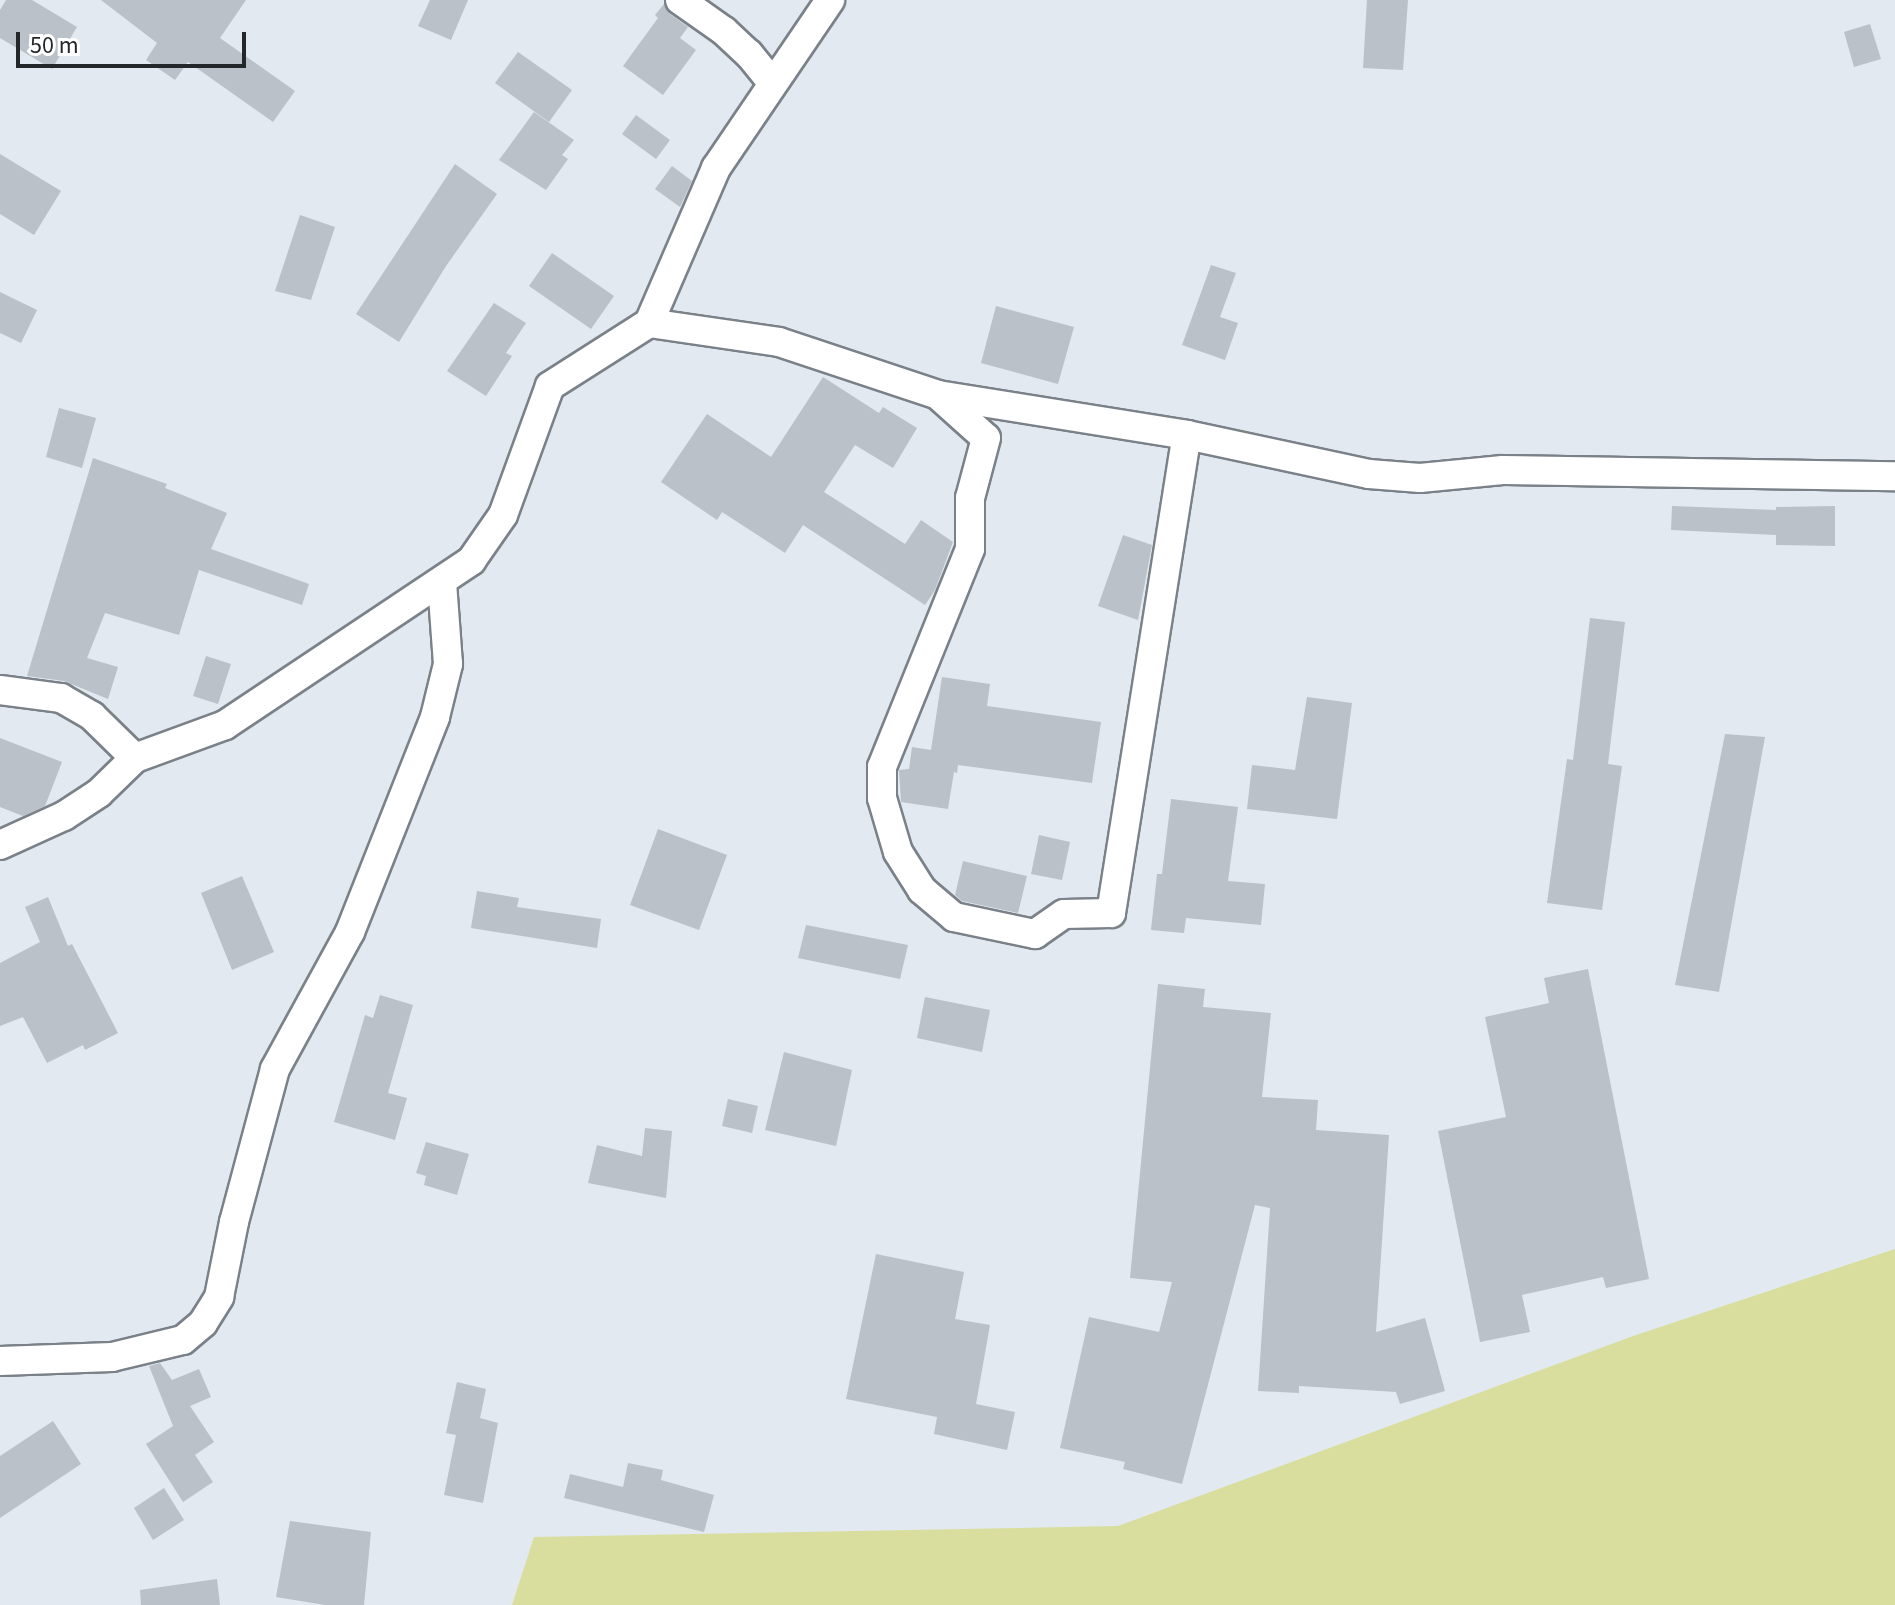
<!DOCTYPE html>
<html>
<head>
<meta charset="utf-8">
<style>
	body { margin:0 }
	#map { position:relative; width:1895px; height:1605px; overflow:hidden; background:#e2e9f0; font-family:"Source Sans 3",sans-serif }
	div>[style] { position:absolute }
	.green>* { inset:0; background:#d9de9e }
	.building>* { inset:0; background:#bac1c8 }
	.roads { filter:drop-shadow(2px 0 #7b8188) drop-shadow(-2px 0 #7b8188) drop-shadow(0 2px #7b8188) drop-shadow(0 -2px #7b8188) }
	.street>* { height:28px; margin:-14px; padding:0 14px; transform-origin:14px; border-radius:14px; background:#fff }
	span { translate:-50% -50%; white-space:nowrap; text-align:center; line-height:1.15; -webkit-text-stroke:8px #fff; paint-order:stroke }
	.scale { position:absolute; left:16px; top:32px; width:230px; height:36px; box-sizing:border-box; border:4px solid #24272a; border-top:0; padding-left:10px; font-size:24px; line-height:28px; white-space:nowrap; color:#24272a; -webkit-text-stroke:6px #fff; paint-order:stroke }
</style>
</head>
<body>
<div id="map">
	<div class="green">
		<i style="clip-path:polygon(1895px 1249px,1895px 1605px,512px 1605px,534px 1537px,1118px 1526px,1636px 1335px)"></i>
	</div>
	<div class="building">
		<i style="clip-path:polygon(6px 0,32px 0,77px 27px,52px 69px,0 38px,0 10px)"></i>
		<i style="clip-path:polygon(101px 0,246px 0,220px 38px,295px 91px,273px 122px,188px 62px,175px 80px,146px 60px,157px 43px)"></i>
		<i style="clip-path:polygon(430px 0,468px 0,451px 40px,418px 26px)"></i>
		<i style="clip-path:polygon(1367px 0,1408px 0,1403px 70px,1363px 68px)"></i>
		<i style="clip-path:polygon(664px 4px,670px 14px,688px 27px,680px 38px,696px 50px,663px 95px,623px 66px,658px 18px,655px 15px)"></i>
		<i style="clip-path:polygon(1870px 24px,1881px 59px,1854px 67px,1844px 32px)"></i>
		<i style="clip-path:polygon(518px 52px,572px 90px,549px 122px,495px 83px)"></i>
		<i style="clip-path:polygon(534px 112px,574px 140px,562px 155px,568px 159px,546px 190px,499px 160px)"></i>
		<i style="clip-path:polygon(636px 115px,670px 140px,656px 159px,622px 134px)"></i>
		<i style="clip-path:polygon(0 154px,61px 191px,34px 235px,0 214px)"></i>
		<i style="clip-path:polygon(455px 164px,497px 194px,446px 266px,399px 342px,356px 314px)"></i>
		<i style="clip-path:polygon(672px 166px,692px 181px,680px 207px,655px 189px)"></i>
		<i style="clip-path:polygon(300px 215px,335px 227px,311px 300px,275px 291px)"></i>
		<i style="clip-path:polygon(552px 253px,614px 296px,591px 329px,529px 286px)"></i>
		<i style="clip-path:polygon(1211px 265px,1236px 273px,1220px 317px,1238px 323px,1225px 360px,1182px 345px)"></i>
		<i style="clip-path:polygon(0 292px,37px 310px,21px 343px,0 333px)"></i>
		<i style="clip-path:polygon(494px 303px,526px 323px,506px 353px,512px 356px,486px 396px,447px 371px)"></i>
		<i style="clip-path:polygon(996px 306px,1074px 327px,1058px 384px,981px 363px)"></i>
		<i style="clip-path:polygon(823px 377px,879px 413px,883px 407px,917px 428px,893px 468px,855px 445px,824px 492px,905px 544px,921px 520px,953px 542px,935px 590px,925px 605px,803px 525px,785px 553px,722px 512px,717px 520px,661px 482px,707px 414px,771px 457px)"></i>
		<i style="clip-path:polygon(59px 408px,96px 418px,82px 468px,46px 457px)"></i>
		<i style="clip-path:polygon(93px 458px,167px 484px,165px 488px,227px 513px,211px 549px,309px 584px,302px 605px,199px 570px,179px 635px,105px 613px,87px 658px,118px 667px,108px 699px,64px 681px,27px 676px)"></i>
		<i style="clip-path:polygon(1672px 506px,1776px 510px,1776px 507px,1835px 506px,1835px 546px,1776px 545px,1776px 535px,1671px 530px)"></i>
		<i style="clip-path:polygon(1123px 535px,1152px 545px,1138px 620px,1098px 606px)"></i>
		<i style="clip-path:polygon(1590px 618px,1625px 622px,1608px 764px,1622px 766px,1602px 910px,1547px 903px,1567px 759px,1573px 760px)"></i>
		<i style="clip-path:polygon(206px 656px,231px 664px,218px 704px,193px 696px)"></i>
		<i style="clip-path:polygon(942px 677px,990px 684px,987px 706px,1101px 722px,1092px 783px,958px 765px,957px 773px,954px 772px,948px 809px,901px 802px,899px 770px,909px 769px,912px 747px,931px 750px)"></i>
		<i style="clip-path:polygon(1307px 697px,1352px 703px,1337px 819px,1247px 809px,1252px 765px,1295px 770px)"></i>
		<i style="clip-path:polygon(1725px 734px,1765px 737px,1719px 992px,1675px 985px)"></i>
		<i style="clip-path:polygon(0 738px,62px 762px,45px 806px,23px 816px,0 807px)"></i>
		<i style="clip-path:polygon(1171px 799px,1238px 807px,1228px 881px,1265px 884px,1261px 925px,1186px 918px,1184px 933px,1151px 930px,1157px 874px,1162px 874px)"></i>
		<i style="clip-path:polygon(658px 829px,727px 855px,699px 930px,630px 905px)"></i>
		<i style="clip-path:polygon(1039px 835px,1070px 842px,1062px 880px,1031px 874px)"></i>
		<i style="clip-path:polygon(963px 861px,1027px 876px,1018px 913px,962px 901px,955px 895px)"></i>
		<i style="clip-path:polygon(242px 876px,274px 952px,232px 970px,201px 893px)"></i>
		<i style="clip-path:polygon(477px 891px,519px 898px,517px 907px,601px 919px,597px 948px,471px 928px)"></i>
		<i style="clip-path:polygon(48px 897px,68px 946px,72px 944px,118px 1033px,85px 1050px,83px 1045px,47px 1063px,23px 1017px,0 1026px,0 963px,40px 942px,25px 907px)"></i>
		<i style="clip-path:polygon(806px 925px,908px 945px,900px 979px,798px 958px)"></i>
		<i style="clip-path:polygon(1588px 969px,1649px 1279px,1606px 1288px,1603px 1277px,1522px 1295px,1530px 1332px,1480px 1342px,1438px 1131px,1506px 1117px,1485px 1017px,1549px 1003px,1544px 978px)"></i>
		<i style="clip-path:polygon(1158px 984px,1205px 989px,1203px 1007px,1271px 1013px,1262px 1097px,1318px 1100px,1316px 1130px,1389px 1135px,1376px 1332px,1425px 1318px,1445px 1391px,1400px 1404px,1396px 1392px,1299px 1386px,1299px 1393px,1258px 1391px,1270px 1208px,1255px 1205px,1182px 1484px,1123px 1469px,1125px 1462px,1060px 1448px,1089px 1317px,1159px 1332px,1172px 1282px,1130px 1278px)"></i>
		<i style="clip-path:polygon(380px 995px,413px 1005px,388px 1093px,407px 1098px,395px 1140px,334px 1122px,365px 1015px,373px 1018px)"></i>
		<i style="clip-path:polygon(925px 997px,990px 1010px,982px 1052px,917px 1038px)"></i>
		<i style="clip-path:polygon(784px 1052px,852px 1070px,836px 1146px,765px 1130px)"></i>
		<i style="clip-path:polygon(728px 1099px,758px 1106px,752px 1133px,722px 1126px)"></i>
		<i style="clip-path:polygon(645px 1128px,672px 1131px,666px 1198px,588px 1183px,597px 1145px,642px 1156px)"></i>
		<i style="clip-path:polygon(426px 1142px,469px 1154px,457px 1195px,424px 1185px,426px 1176px,416px 1173px)"></i>
		<i style="clip-path:polygon(876px 1254px,964px 1272px,955px 1319px,990px 1325px,976px 1404px,1015px 1412px,1007px 1450px,934px 1434px,937px 1417px,846px 1399px)"></i>
		<i style="clip-path:polygon(160px 1363px,172px 1380px,199px 1369px,211px 1397px,190px 1406px,214px 1442px,195px 1455px,213px 1482px,183px 1502px,146px 1444px,173px 1426px,149px 1366px)"></i>
		<i style="clip-path:polygon(457px 1382px,486px 1389px,480px 1418px,498px 1423px,483px 1503px,444px 1495px,456px 1435px,446px 1433px)"></i>
		<i style="clip-path:polygon(53px 1421px,81px 1464px,0 1518px,0 1456px)"></i>
		<i style="clip-path:polygon(628px 1463px,663px 1470px,661px 1480px,714px 1495px,704px 1532px,564px 1498px,570px 1474px,623px 1487px)"></i>
		<i style="clip-path:polygon(164px 1488px,184px 1520px,153px 1540px,134px 1508px)"></i>
		<i style="clip-path:polygon(290px 1521px,371px 1532px,364px 1605px,325px 1605px,276px 1597px)"></i>
		<i style="clip-path:polygon(217px 1579px,220px 1605px,141px 1605px,140px 1590px)"></i>
	</div>
	<div class="roads">
		<div class="street">
			<i style="left:680px;top:0;width:54px;rotate:35.2deg"></i>
			<i style="left:724px;top:31px;width:34px;rotate:43deg"></i>
			<i style="left:749px;top:54px;width:36px;rotate:51deg"></i>
			<i style="left:649px;top:323px;width:131px;rotate:8.3deg"></i>
			<i style="left:779px;top:342px;width:168px;rotate:18.4deg"></i>
			<i style="left:938px;top:395px;width:252px;rotate:9.1deg"></i>
			<i style="left:1187px;top:435px;width:186px;rotate:12.1deg"></i>
			<i style="left:1369px;top:474px;width:51px;rotate:4.5deg"></i>
			<i style="left:1420px;top:478px;width:83px;rotate:-5.5deg"></i>
			<i style="left:1503px;top:470px;width:392px;rotate:0.9deg"></i>
			<i style="left:938px;top:395px;width:64px;rotate:41.9deg"></i>
			<i style="left:986px;top:438px;width:62px;rotate:104.9deg"></i>
			<i style="left:970px;top:498px;width:51px;rotate:90deg"></i>
			<i style="left:970px;top:549px;width:235px;rotate:112deg"></i>
			<i style="left:882px;top:767px;width:31px;rotate:90deg"></i>
			<i style="left:882px;top:798px;width:56px;rotate:73.5deg"></i>
			<i style="left:898px;top:852px;width:45px;rotate:57.7deg"></i>
			<i style="left:922px;top:890px;width:42px;rotate:40.2deg"></i>
			<i style="left:954px;top:917px;width:83px;rotate:11.9deg"></i>
			<i style="left:1035px;top:934px;width:35px;rotate:-35deg"></i>
			<i style="left:1064px;top:914px;width:47px;rotate:-1.2deg"></i>
			<i style="left:1111px;top:913px;width:484px;rotate:-81deg"></i>
			<i style="left:0;top:690px;width:62px;rotate:7.5deg"></i>
			<i style="left:61px;top:698px;width:36px;rotate:30deg"></i>
			<i style="left:92px;top:716px;width:60px;rotate:44.3deg"></i>
			<i style="left:0;top:845px;width:70px;rotate:-24.4deg"></i>
			<i style="left:64px;top:816px;width:42px;rotate:-33.3deg"></i>
			<i style="left:99px;top:793px;width:50px;rotate:-44.2deg"></i>
			<i style="left:135px;top:758px;width:96px;rotate:-20.1deg"></i>
			<i style="left:225px;top:725px;width:296px;rotate:-33.7deg"></i>
			<i style="left:471px;top:561px;width:56px;rotate:-55.2deg"></i>
			<i style="left:503px;top:515px;width:137px;rotate:-70deg"></i>
			<i style="left:550px;top:386px;width:117px;rotate:-32.5deg"></i>
			<i style="left:649px;top:323px;width:169px;rotate:-66.6deg"></i>
			<i style="left:716px;top:168px;width:203px;rotate:-55.8deg"></i>
			<i style="left:0;top:1361px;width:112px;rotate:-2deg"></i>
			<i style="left:112px;top:1357px;width:73px;rotate:-13.5deg"></i>
			<i style="left:183px;top:1340px;width:26px;rotate:-40deg"></i>
			<i style="left:203px;top:1323px;width:31px;rotate:-58deg"></i>
			<i style="left:219px;top:1297px;width:76px;rotate:-78.7deg"></i>
			<i style="left:234px;top:1222px;width:158px;rotate:-75deg"></i>
			<i style="left:275px;top:1069px;width:156px;rotate:-61.3deg"></i>
			<i style="left:350px;top:932px;width:231px;rotate:-68.4deg"></i>
			<i style="left:435px;top:717px;width:55px;rotate:-76.2deg"></i>
			<i style="left:448px;top:664px;width:81px;rotate:-94.2deg"></i>
		</div>
	</div>
	<div class="scale">50 m</div>
</div>
</body>
</html>
